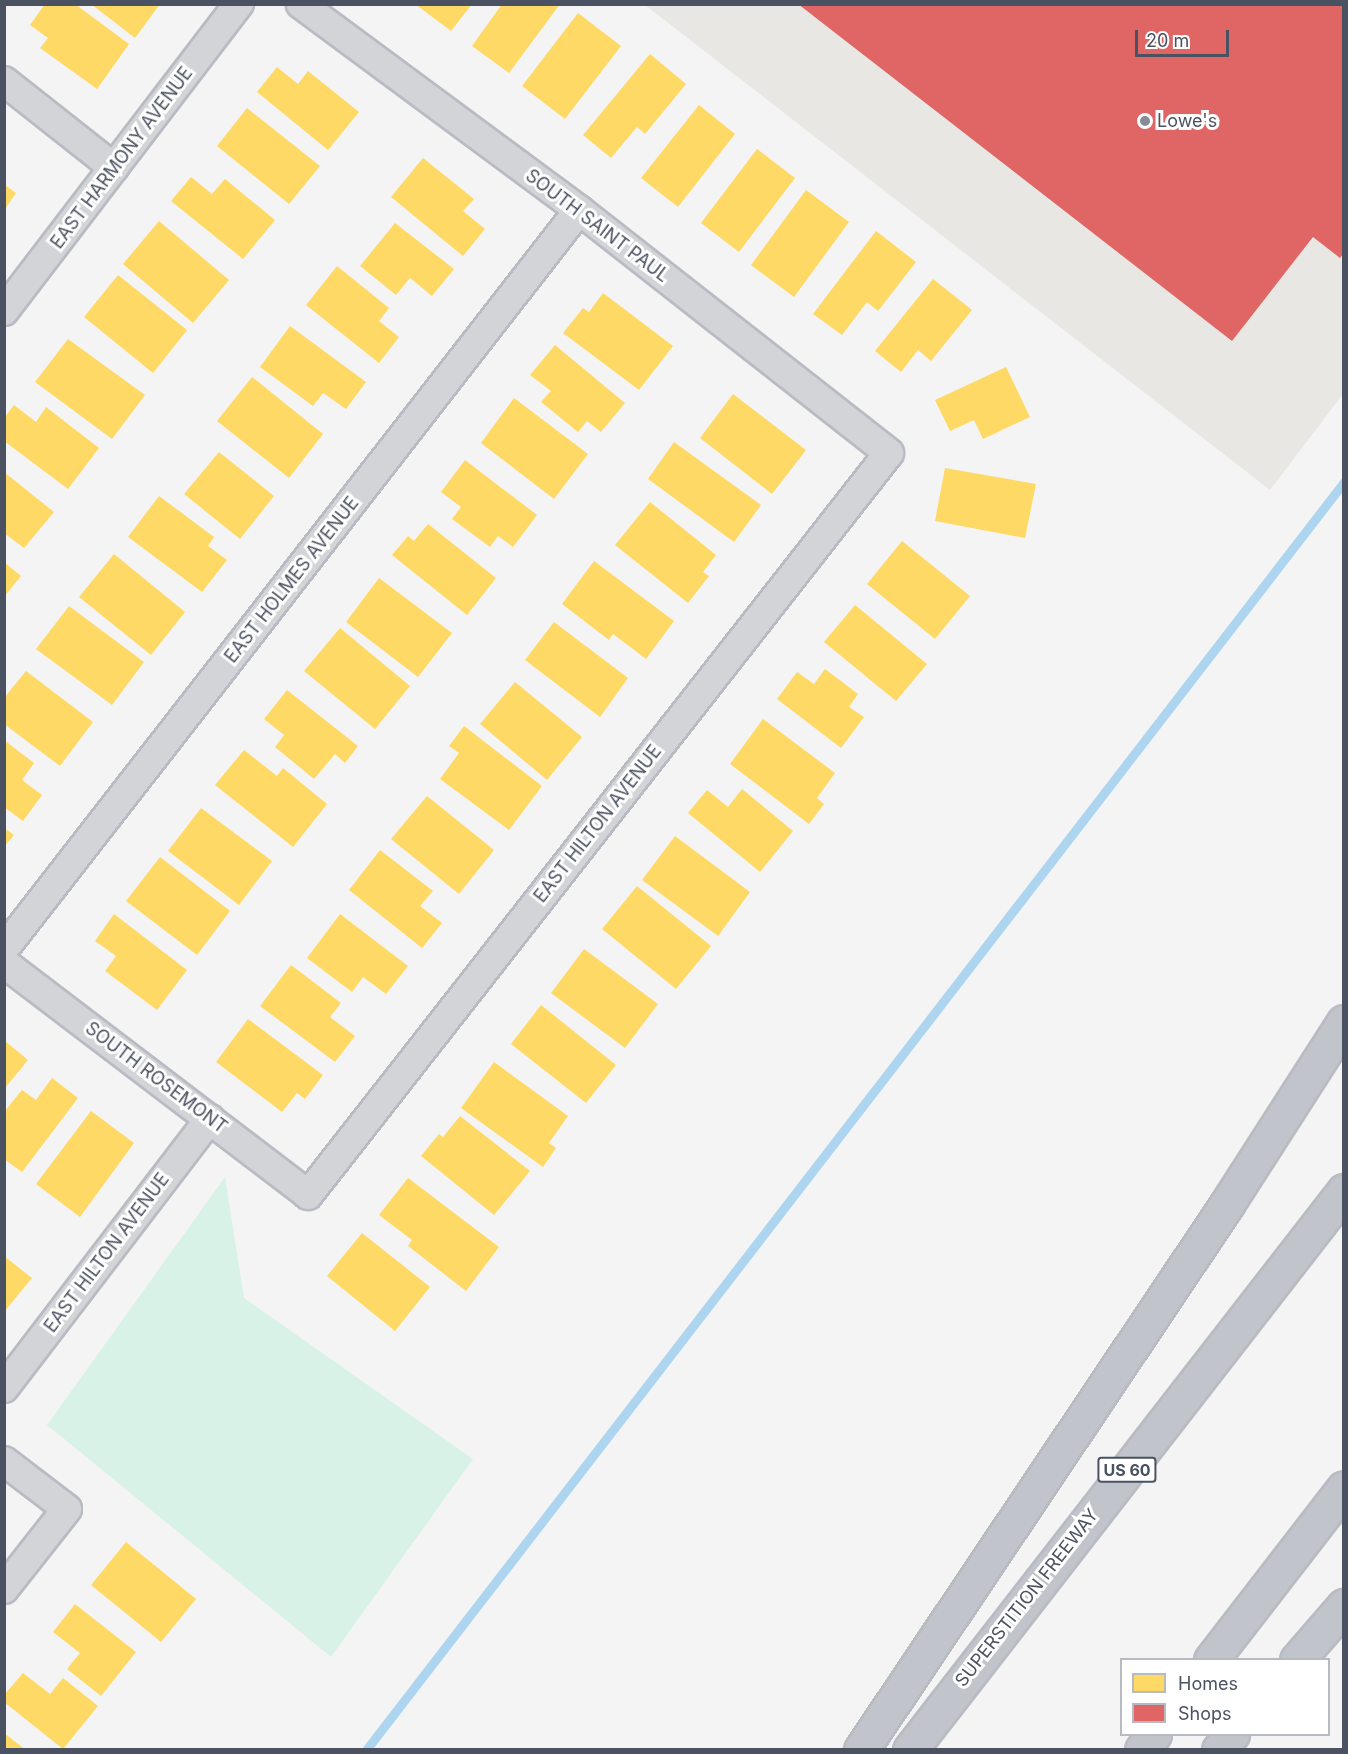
<!DOCTYPE html>
<html>
<head>
<meta charset="utf-8">
<style>
	body { margin:0 }
	#map { position:relative; width:1348px; height:1754px; overflow:hidden; background:#f4f4f4; font-family:Inter,sans-serif }
	div>[style] { position:absolute }
	.commercial>* { inset:0; background:#e8e7e3 }
	.green>* { inset:0; background:#d9f2e7 }
	.homes>* { inset:0; background:#ffd966 }
	.shops>* { inset:0; background:#e06666 }
	.stream>* { height:9px; margin:-4.5px; padding:0 4.5px; transform-origin:4.5px; border-radius:4.5px; background:#add5f0 }
	.roads { filter:drop-shadow(2px 0 #b9bbc3) drop-shadow(-2px 0 #b9bbc3) drop-shadow(0 2px #b9bbc3) drop-shadow(0 -2px #b9bbc3) }
	.minor>* { height:28px; margin:-14px; padding:0 14px; transform-origin:14px; border-radius:14px; background:#d2d4d7 }
	.motorway>* { height:33px; margin:-16.5px; padding:0 16.5px; transform-origin:16.5px; border-radius:16.5px; background:#c2c4cb }
	.dots>* { width:16px; height:16px; translate:-50% -50%; box-sizing:border-box; border:3px solid #fff; border-radius:50% }
	span { translate:-50% -50%; white-space:nowrap; text-align:center; line-height:1.15; -webkit-text-stroke:6px #fff; paint-order:stroke }
	.shield-label span { padding:2px 4px; background:#fff; border:2px solid; border-radius:4px; -webkit-text-stroke-width:0 }
	.shield-label { font-size:16px; color:#4a5261; font-weight:700 }
	.poi-label { font-size:18px; color:#4a5261 }
	.left { translate:0 -50%; text-align:left }
	.street-label { font-size:18px; color:#4a5261 }
	.frame { position:absolute; inset:0; border:6px solid #4a5261; pointer-events:none }
	.legend { position:absolute; left:1120px; top:1658px; width:210px; height:78px; box-sizing:border-box; background:#fff; border:2px solid #b7bac0; margin:0; padding:8px 10px; list-style:none; font-size:18px; color:#4a5261 }
	.legend li { display:flex; align-items:center; gap:12px; height:30px }
	.legend b { width:30px; border:2px solid #b7bac0 }
	.scale { position:absolute; left:1135px; top:30px; width:94px; height:27px; box-sizing:border-box; border:3px solid #4a5261; border-top:0; padding-left:8px; font-size:18px; line-height:21px; white-space:nowrap; color:#4a5261; -webkit-text-stroke:4px #fff; paint-order:stroke }
</style>
</head>
<body>
<div id="map">
	<div class="commercial">
		<i style="clip-path:polygon(645px 5px,1343px 5px,1343px 394px,1270px 490px)"></i>
	</div>
	<div class="green">
		<i style="clip-path:polygon(225px 1177px,244px 1298px,473px 1459px,331px 1657px,47px 1425px)"></i>
	</div>
	<div class="homes">
		<i style="clip-path:polygon(45px 4px,75px 4px,129px 44px,97px 89px,40px 48px,48px 38px,30px 25px)"></i>
		<i style="clip-path:polygon(91px 4px,160px 4px,135px 38px)"></i>
		<i style="clip-path:polygon(415px 4px,472px 4px,451px 31px)"></i>
		<i style="clip-path:polygon(502px 4px,560px 4px,509px 73px,472px 46px)"></i>
		<i style="clip-path:polygon(578px 13px,621px 46px,565px 119px,522px 86px)"></i>
		<i style="clip-path:polygon(650px 54px,686px 84px,645px 134px,637px 127px,611px 158px,583px 135px)"></i>
		<i style="clip-path:polygon(277px 67px,298px 84px,308px 71px,359px 112px,328px 150px,257px 92px)"></i>
		<i style="clip-path:polygon(699px 105px,735px 134px,678px 207px,641px 178px)"></i>
		<i style="clip-path:polygon(247px 108px,320px 166px,289px 204px,217px 146px)"></i>
		<i style="clip-path:polygon(757px 149px,795px 178px,739px 252px,701px 223px)"></i>
		<i style="clip-path:polygon(423px 158px,474px 199px,463px 211px,485px 229px,463px 256px,391px 197px)"></i>
		<i style="clip-path:polygon(191px 177px,212px 194px,225px 179px,275px 220px,243px 259px,171px 201px)"></i>
		<i style="clip-path:polygon(5px 185px,16px 193px,5px 209px)"></i>
		<i style="clip-path:polygon(806px 190px,849px 222px,794px 297px,751px 265px)"></i>
		<i style="clip-path:polygon(159px 221px,229px 280px,193px 323px,123px 264px)"></i>
		<i style="clip-path:polygon(395px 223px,454px 269px,432px 296px,410px 278px,396px 295px,360px 266px)"></i>
		<i style="clip-path:polygon(876px 231px,916px 262px,878px 311px,867px 302px,842px 335px,813px 314px)"></i>
		<i style="clip-path:polygon(337px 266px,389px 308px,379px 321px,399px 337px,379px 363px,306px 305px)"></i>
		<i style="clip-path:polygon(118px 275px,187px 330px,153px 373px,84px 317px)"></i>
		<i style="clip-path:polygon(933px 279px,972px 310px,931px 361px,918px 350px,901px 372px,875px 351px)"></i>
		<i style="clip-path:polygon(603px 293px,673px 346px,639px 390px,563px 333px,583px 308px,589px 312px)"></i>
		<i style="clip-path:polygon(290px 326px,366px 382px,346px 409px,323px 393px,313px 406px,260px 367px)"></i>
		<i style="clip-path:polygon(68px 339px,145px 395px,112px 439px,35px 382px)"></i>
		<i style="clip-path:polygon(555px 345px,625px 403px,601px 432px,587px 421px,578px 432px,541px 402px,551px 391px,530px 375px)"></i>
		<i style="clip-path:polygon(1006px 367px,1030px 417px,983px 439px,974px 420px,950px 431px,935px 400px)"></i>
		<i style="clip-path:polygon(252px 377px,323px 434px,289px 478px,217px 421px)"></i>
		<i style="clip-path:polygon(733px 394px,806px 450px,772px 494px,700px 438px)"></i>
		<i style="clip-path:polygon(514px 398px,588px 454px,554px 499px,481px 443px)"></i>
		<i style="clip-path:polygon(14px 405px,36px 422px,46px 407px,99px 448px,68px 489px,4px 441px,4px 418px)"></i>
		<i style="clip-path:polygon(674px 442px,761px 505px,734px 542px,648px 479px)"></i>
		<i style="clip-path:polygon(219px 452px,274px 496px,240px 539px,184px 494px)"></i>
		<i style="clip-path:polygon(465px 460px,537px 515px,513px 547px,498px 536px,490px 547px,452px 519px,461px 507px,441px 492px)"></i>
		<i style="clip-path:polygon(945px 468px,1036px 484px,1025px 538px,935px 521px)"></i>
		<i style="clip-path:polygon(4px 472px,54px 512px,24px 548px,4px 533px)"></i>
		<i style="clip-path:polygon(159px 496px,214px 537px,208px 546px,227px 560px,202px 592px,128px 537px)"></i>
		<i style="clip-path:polygon(650px 502px,716px 555px,703px 572px,709px 576px,688px 603px,615px 545px)"></i>
		<i style="clip-path:polygon(428px 524px,496px 578px,467px 615px,392px 555px,408px 536px,414px 541px)"></i>
		<i style="clip-path:polygon(902px 541px,970px 596px,935px 639px,867px 584px)"></i>
		<i style="clip-path:polygon(114px 554px,185px 612px,151px 655px,79px 597px)"></i>
		<i style="clip-path:polygon(594px 561px,674px 621px,646px 659px,613px 634px,609px 640px,562px 604px)"></i>
		<i style="clip-path:polygon(4px 562px,21px 576px,4px 597px)"></i>
		<i style="clip-path:polygon(379px 578px,452px 633px,418px 677px,346px 622px)"></i>
		<i style="clip-path:polygon(855px 605px,927px 664px,896px 701px,824px 642px)"></i>
		<i style="clip-path:polygon(69px 606px,144px 662px,112px 705px,36px 649px)"></i>
		<i style="clip-path:polygon(554px 622px,628px 678px,600px 717px,525px 660px)"></i>
		<i style="clip-path:polygon(340px 628px,410px 686px,375px 729px,304px 671px)"></i>
		<i style="clip-path:polygon(825px 669px,858px 694px,849px 707px,864px 717px,841px 748px,777px 699px,797px 672px,814px 684px)"></i>
		<i style="clip-path:polygon(26px 671px,93px 722px,60px 766px,4px 724px,4px 698px)"></i>
		<i style="clip-path:polygon(515px 682px,582px 737px,547px 780px,480px 724px)"></i>
		<i style="clip-path:polygon(287px 690px,358px 746px,345px 763px,335px 754px,314px 779px,275px 747px,284px 735px,264px 719px)"></i>
		<i style="clip-path:polygon(763px 719px,835px 773px,817px 798px,824px 804px,809px 824px,730px 764px)"></i>
		<i style="clip-path:polygon(464px 726px,542px 786px,509px 830px,440px 779px,459px 753px,449px 746px)"></i>
		<i style="clip-path:polygon(4px 740px,34px 763px,22px 780px,42px 795px,23px 821px,4px 807px)"></i>
		<i style="clip-path:polygon(244px 750px,277px 776px,283px 768px,327px 804px,293px 847px,215px 785px)"></i>
		<i style="clip-path:polygon(742px 789px,793px 831px,760px 872px,688px 813px,707px 790px,728px 807px)"></i>
		<i style="clip-path:polygon(427px 796px,494px 850px,459px 894px,391px 839px)"></i>
		<i style="clip-path:polygon(201px 808px,272px 861px,239px 905px,168px 851px)"></i>
		<i style="clip-path:polygon(4px 828px,14px 835px,4px 847px)"></i>
		<i style="clip-path:polygon(675px 836px,750px 892px,718px 936px,642px 880px)"></i>
		<i style="clip-path:polygon(380px 850px,433px 891px,420px 906px,442px 923px,422px 948px,349px 890px)"></i>
		<i style="clip-path:polygon(160px 857px,230px 911px,197px 955px,126px 901px)"></i>
		<i style="clip-path:polygon(637px 886px,711px 946px,676px 989px,602px 929px)"></i>
		<i style="clip-path:polygon(114px 914px,187px 970px,157px 1010px,105px 971px,116px 956px,95px 941px)"></i>
		<i style="clip-path:polygon(340px 914px,408px 966px,386px 994px,363px 977px,352px 992px,307px 958px)"></i>
		<i style="clip-path:polygon(584px 949px,658px 1004px,625px 1048px,551px 993px)"></i>
		<i style="clip-path:polygon(291px 965px,341px 1003px,330px 1017px,355px 1036px,335px 1062px,260px 1006px)"></i>
		<i style="clip-path:polygon(541px 1005px,616px 1065px,586px 1103px,511px 1044px)"></i>
		<i style="clip-path:polygon(248px 1019px,323px 1075px,305px 1099px,297px 1093px,282px 1112px,216px 1062px)"></i>
		<i style="clip-path:polygon(5px 1041px,28px 1060px,5px 1088px)"></i>
		<i style="clip-path:polygon(494px 1062px,568px 1116px,549px 1143px,556px 1148px,543px 1167px,461px 1108px)"></i>
		<i style="clip-path:polygon(52px 1078px,78px 1098px,22px 1172px,4px 1159px,4px 1112px,22px 1090px,36px 1100px)"></i>
		<i style="clip-path:polygon(91px 1111px,134px 1143px,80px 1217px,36px 1184px)"></i>
		<i style="clip-path:polygon(460px 1116px,530px 1171px,494px 1215px,421px 1156px,439px 1134px,443px 1137px)"></i>
		<i style="clip-path:polygon(408px 1178px,499px 1247px,466px 1291px,408px 1246px,412px 1240px,379px 1215px)"></i>
		<i style="clip-path:polygon(362px 1233px,430px 1287px,395px 1331px,327px 1276px)"></i>
		<i style="clip-path:polygon(4px 1256px,32px 1278px,4px 1312px)"></i>
		<i style="clip-path:polygon(126px 1542px,196px 1599px,161px 1642px,91px 1585px)"></i>
		<i style="clip-path:polygon(75px 1604px,136px 1652px,101px 1696px,67px 1669px,80px 1653px,53px 1632px)"></i>
		<i style="clip-path:polygon(23px 1673px,50px 1694px,63px 1678px,98px 1706px,63px 1749px,4px 1702px,4px 1695px)"></i>
		<i style="clip-path:polygon(4px 1733px,26px 1750px,4px 1750px)"></i>
	</div>
	<div class="shops">
		<i style="clip-path:polygon(798px 4px,1344px 4px,1344px 253px,1340px 258px,1313px 237px,1232px 341px)"></i>
	</div>
	<div class="stream">
		<i style="left:366px;top:1750px;width:1601px;rotate:-52.36deg"></i>
	</div>
	<div class="roads">
		<div class="minor">
			<i style="left:4px;top:81px;width:140px;rotate:38.3deg"></i>
			<i style="left:4px;top:311px;width:387px;rotate:-52.6deg"></i>
			<i style="left:4px;top:949px;width:936px;rotate:-52.11deg"></i>
			<i style="left:4px;top:963px;width:382px;rotate:37.3deg"></i>
			<i style="left:308px;top:1195px;width:942px;rotate:-51.94deg"></i>
			<i style="left:889px;top:453px;width:394px;rotate:-141.9deg"></i>
			<i style="left:579px;top:210px;width:346px;rotate:-143.5deg"></i>
			<i style="left:4px;top:1388px;width:339px;rotate:-52.6deg"></i>
			<i style="left:4px;top:1461px;width:79px;rotate:37.3deg"></i>
			<i style="left:67px;top:1509px;width:102px;rotate:128.2deg"></i>
		</div>
		<div class="motorway">
			<i style="left:1211px;top:1660px;width:217px;rotate:-52.3deg"></i>
			<i style="left:1297px;top:1660px;width:72px;rotate:-49deg"></i>
			<i style="left:861px;top:1750px;width:657px;rotate:-56.16deg"></i>
			<i style="left:1227px;top:1204px;width:216px;rotate:-57.3deg"></i>
			<i style="left:910px;top:1750px;width:708px;rotate:-52.17deg"></i>
			<i style="left:1142px;top:1750px;width:20px;rotate:-53deg"></i>
			<i style="left:1219px;top:1750px;width:21px;rotate:-51deg"></i>
		</div>
	</div>
	<div class="dots">
		<i style="left:1145px;top:121px;background:#868b94"></i>
	</div>
	<div class="shield-label">
		<span style="left:1127px;top:1470px">US 60</span>
	</div>
	<div class="poi-label">
		<span class="left" style="left:1157px;top:121px">Lowe's</span>
	</div>
	<div class="street-label">
		<span style="left:122px;top:158px;rotate:-53deg">EAST HARMONY AVENUE</span>
		<span style="left:597px;top:226px;rotate:37deg">SOUTH SAINT PAUL</span>
		<span style="left:292px;top:580px;rotate:-52deg">EAST HOLMES AVENUE</span>
		<span style="left:598px;top:824px;rotate:-52deg">EAST HILTON AVENUE</span>
		<span style="left:156px;top:1078px;rotate:37deg">SOUTH ROSEMONT</span>
		<span style="left:107px;top:1253px;rotate:-53deg">EAST HILTON AVENUE</span>
		<span style="left:1027px;top:1598px;rotate:-52deg">SUPERSTITION FREEWAY</span>
	</div>
	<div class="frame"></div>
	<ul class="legend">
	<li><b style="height:16px;background:#ffd966"></b>Homes</li>
	<li><b style="height:16px;background:#e06666"></b>Shops</li>
	</ul>
	<div class="scale">20 m</div>
</div>
</body>
</html>
